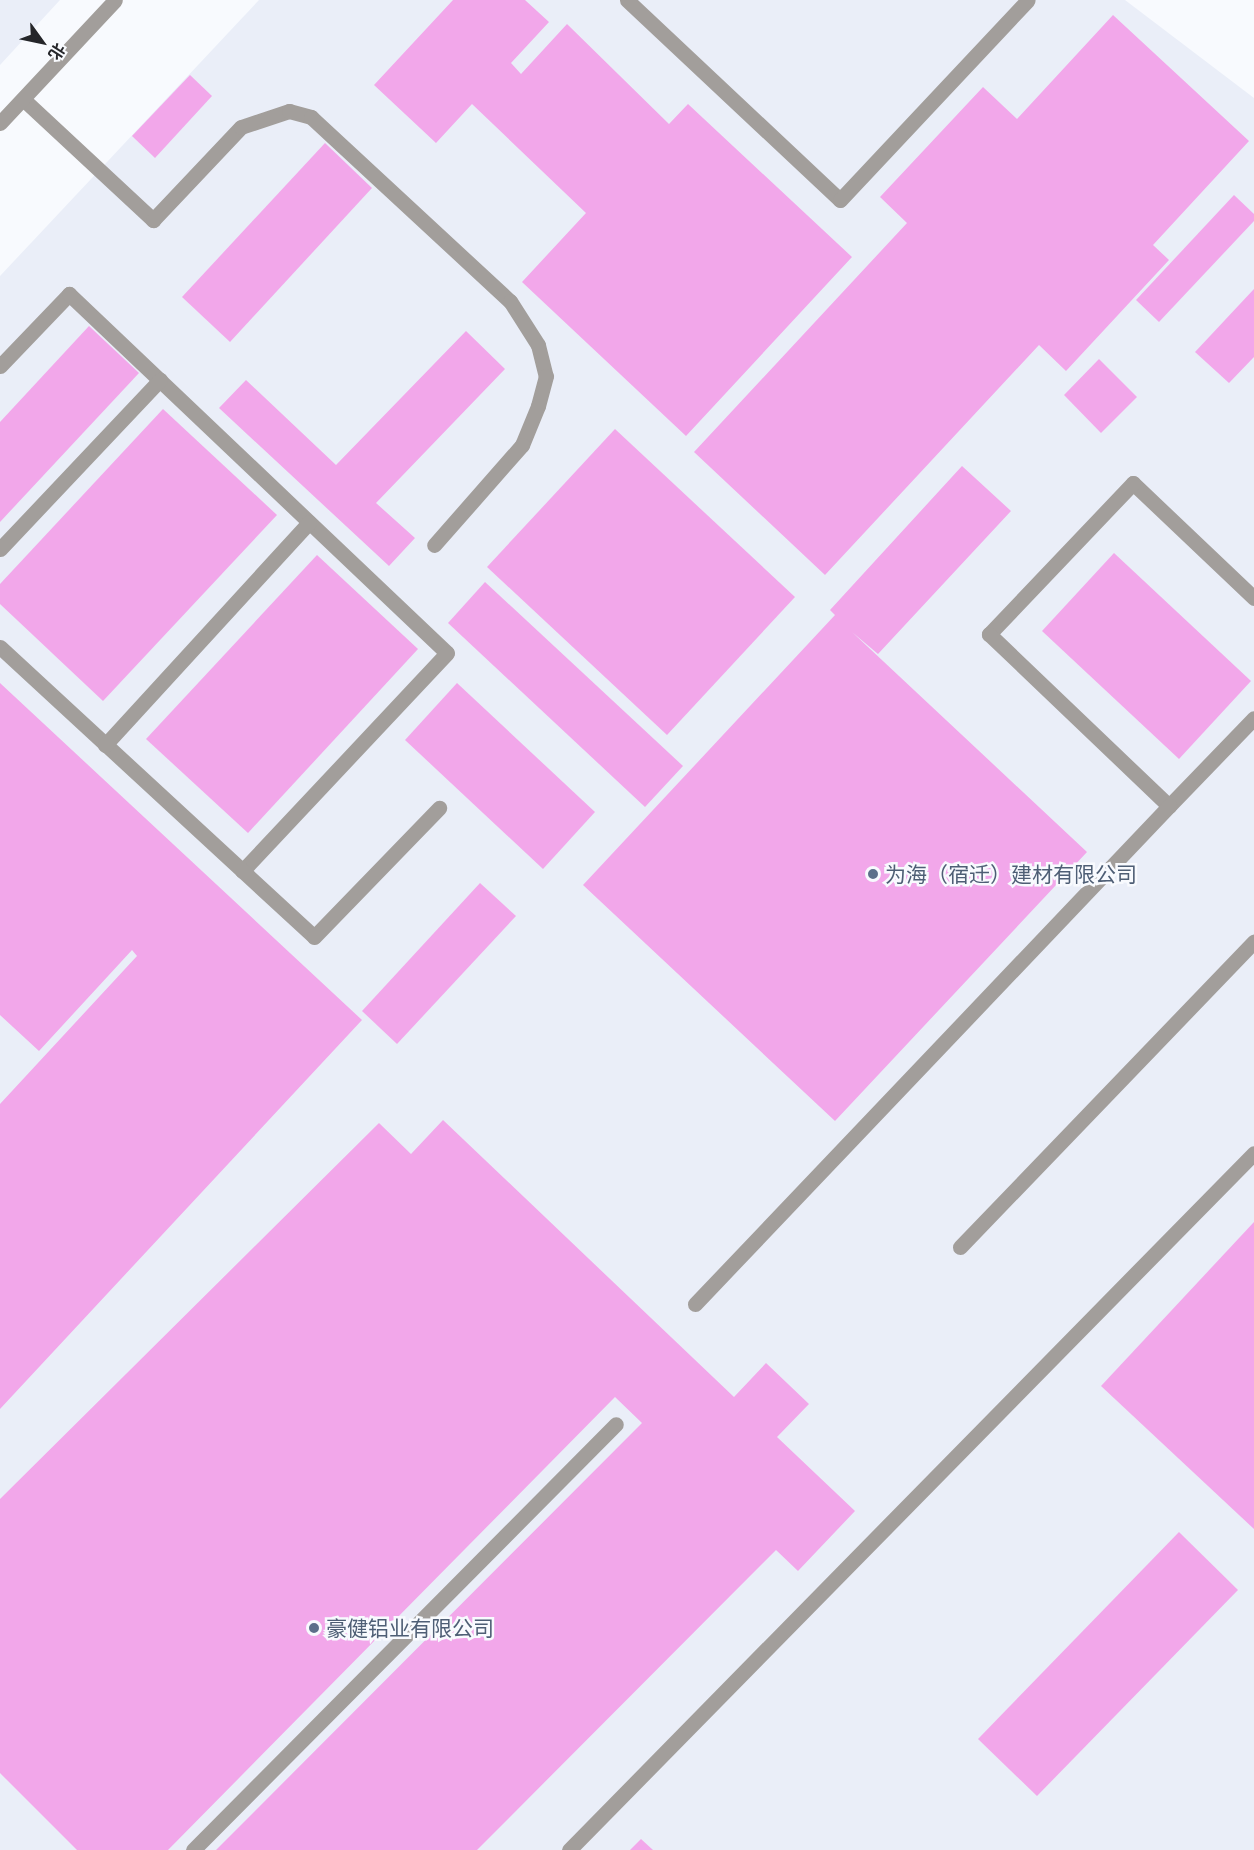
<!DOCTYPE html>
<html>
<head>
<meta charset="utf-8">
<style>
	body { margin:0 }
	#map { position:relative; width:1254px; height:1850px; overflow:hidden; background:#f8fafe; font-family:"IBM Plex Sans","Noto Sans SC",sans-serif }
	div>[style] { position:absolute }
	.built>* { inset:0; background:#eaeef8 }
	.building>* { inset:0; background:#f2a7ea }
	.service>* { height:15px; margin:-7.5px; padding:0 7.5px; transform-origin:7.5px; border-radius:7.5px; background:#a29e9b }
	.tertiary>* { height:15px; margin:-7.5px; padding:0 7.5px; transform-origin:7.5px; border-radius:7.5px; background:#a29e9b }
	.dots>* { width:16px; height:16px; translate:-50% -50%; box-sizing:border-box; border:3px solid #f8fafe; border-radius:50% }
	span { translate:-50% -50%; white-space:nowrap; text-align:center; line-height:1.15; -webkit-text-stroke:5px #f8fafe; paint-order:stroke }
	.service-label { font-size:21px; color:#4e5e75 }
	.left { translate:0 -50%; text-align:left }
	.north { position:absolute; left:12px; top:12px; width:60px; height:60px; -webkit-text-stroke:4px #f8fafe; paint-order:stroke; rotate:123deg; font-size:16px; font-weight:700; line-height:24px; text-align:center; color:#25262a }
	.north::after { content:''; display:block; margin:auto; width:21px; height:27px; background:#25262a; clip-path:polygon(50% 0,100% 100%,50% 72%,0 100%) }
</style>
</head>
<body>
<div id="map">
	<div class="built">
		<i style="clip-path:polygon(0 0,60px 0,0 65px)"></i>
		<i style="clip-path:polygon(259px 0,1125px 0,1254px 98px,1254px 1850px,0 1850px,0 276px)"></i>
	</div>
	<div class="building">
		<i style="clip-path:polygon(453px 0,525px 0,549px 22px,511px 63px,521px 74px,567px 24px,669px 124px,688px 104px,852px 257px,686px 436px,522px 282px,586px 213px,472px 104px,436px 143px,374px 85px)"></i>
		<i style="clip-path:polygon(1113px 15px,1249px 141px,1153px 245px,1169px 260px,1066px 371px,1039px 345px,825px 575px,694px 452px,907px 223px,880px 197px,983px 87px,1017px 119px)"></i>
		<i style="clip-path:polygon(190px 75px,212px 96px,155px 158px,132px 136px)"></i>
		<i style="clip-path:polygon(325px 143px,372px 188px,230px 342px,182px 297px)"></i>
		<i style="clip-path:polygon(1234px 195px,1254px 214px,1254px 221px,1159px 322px,1136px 300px)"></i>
		<i style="clip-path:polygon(1254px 289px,1254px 357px,1229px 383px,1195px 352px)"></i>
		<i style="clip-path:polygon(89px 326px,139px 373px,0 522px,0 422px)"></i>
		<i style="clip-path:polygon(466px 331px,505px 369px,376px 503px,415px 538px,389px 566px,219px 408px,246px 380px,336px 465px)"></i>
		<i style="clip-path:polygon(1099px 359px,1137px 397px,1101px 433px,1064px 395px)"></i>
		<i style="clip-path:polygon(163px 409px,277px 515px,103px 701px,0 604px,0 584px)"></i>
		<i style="clip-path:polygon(615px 429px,795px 597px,667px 735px,487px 567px)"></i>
		<i style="clip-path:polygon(962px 466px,1011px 511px,878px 654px,852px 632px,1087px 852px,835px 1121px,583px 885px,835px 615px,830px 610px)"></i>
		<i style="clip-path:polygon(1114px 553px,1251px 681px,1179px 759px,1042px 631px)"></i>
		<i style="clip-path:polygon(317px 555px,418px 649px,248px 833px,146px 739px)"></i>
		<i style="clip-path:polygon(485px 582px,683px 766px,645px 807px,448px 623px)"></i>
		<i style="clip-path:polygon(0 683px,362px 1020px,0 1409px,0 1104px,137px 956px,132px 950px,39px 1051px,0 1015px)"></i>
		<i style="clip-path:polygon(457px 683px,595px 812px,543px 869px,405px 740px)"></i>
		<i style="clip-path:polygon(480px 883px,516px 916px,397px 1044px,362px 1011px)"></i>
		<i style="clip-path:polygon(443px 1120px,734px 1397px,766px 1363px,809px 1404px,777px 1437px,855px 1511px,798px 1571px,776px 1550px,477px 1850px,216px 1850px,642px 1423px,615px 1397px,168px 1850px,77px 1850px,0 1773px,0 1499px,379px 1123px,411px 1154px)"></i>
		<i style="clip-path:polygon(1254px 1222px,1254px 1529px,1101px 1386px)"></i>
		<i style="clip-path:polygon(1179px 1532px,1238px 1590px,1037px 1796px,978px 1739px)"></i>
		<i style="clip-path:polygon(641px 1839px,653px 1850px,630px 1850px)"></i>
	</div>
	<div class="service">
		<i style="left:627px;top:0;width:292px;rotate:43.2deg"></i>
		<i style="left:840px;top:200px;width:274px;rotate:-46.8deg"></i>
		<i style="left:23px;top:99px;width:178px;rotate:42.9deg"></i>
		<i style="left:153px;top:220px;width:128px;rotate:-46.6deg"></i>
		<i style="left:241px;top:127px;width:51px;rotate:-18.4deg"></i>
		<i style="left:289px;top:111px;width:23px;rotate:15deg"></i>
		<i style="left:311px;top:117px;width:271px;rotate:42.8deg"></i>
		<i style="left:510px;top:301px;width:52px;rotate:57.5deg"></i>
		<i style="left:538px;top:345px;width:32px;rotate:76deg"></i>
		<i style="left:546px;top:376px;width:31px;rotate:105deg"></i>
		<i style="left:538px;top:406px;width:42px;rotate:112.3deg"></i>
		<i style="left:522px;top:445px;width:133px;rotate:131.3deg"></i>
		<i style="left:0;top:366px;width:100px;rotate:-46.2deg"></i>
		<i style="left:69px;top:294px;width:521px;rotate:43.52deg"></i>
		<i style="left:447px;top:653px;width:299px;rotate:133.2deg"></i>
		<i style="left:0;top:549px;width:233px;rotate:-46.6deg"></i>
		<i style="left:1254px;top:598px;width:167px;rotate:-136.5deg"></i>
		<i style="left:1133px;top:483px;width:209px;rotate:133.6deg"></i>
		<i style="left:989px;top:634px;width:249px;rotate:43.7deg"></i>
		<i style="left:1169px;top:806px;width:122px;rotate:-46deg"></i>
		<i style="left:0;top:647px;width:427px;rotate:42.7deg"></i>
		<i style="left:314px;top:937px;width:180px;rotate:-45.9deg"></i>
		<i style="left:105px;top:745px;width:302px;rotate:-47.5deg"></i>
		<i style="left:960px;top:1247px;width:424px;rotate:-46.1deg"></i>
		<i style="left:695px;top:1304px;width:688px;rotate:-46.41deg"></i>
		<i style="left:193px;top:1850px;width:600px;rotate:-45.2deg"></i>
		<i style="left:569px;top:1850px;width:977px;rotate:-45.5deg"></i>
	</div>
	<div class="tertiary">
		<i style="left:0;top:123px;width:168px;rotate:-46.9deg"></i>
	</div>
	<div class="dots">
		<i style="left:873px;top:874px;background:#5c6f8a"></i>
		<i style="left:314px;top:1628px;background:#5c6f8a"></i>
	</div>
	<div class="service-label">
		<span class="left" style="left:885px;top:874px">为海（宿迁）建材有限公司</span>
		<span class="left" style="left:326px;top:1628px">豪健铝业有限公司</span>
	</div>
	<div class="north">北</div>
</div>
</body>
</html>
